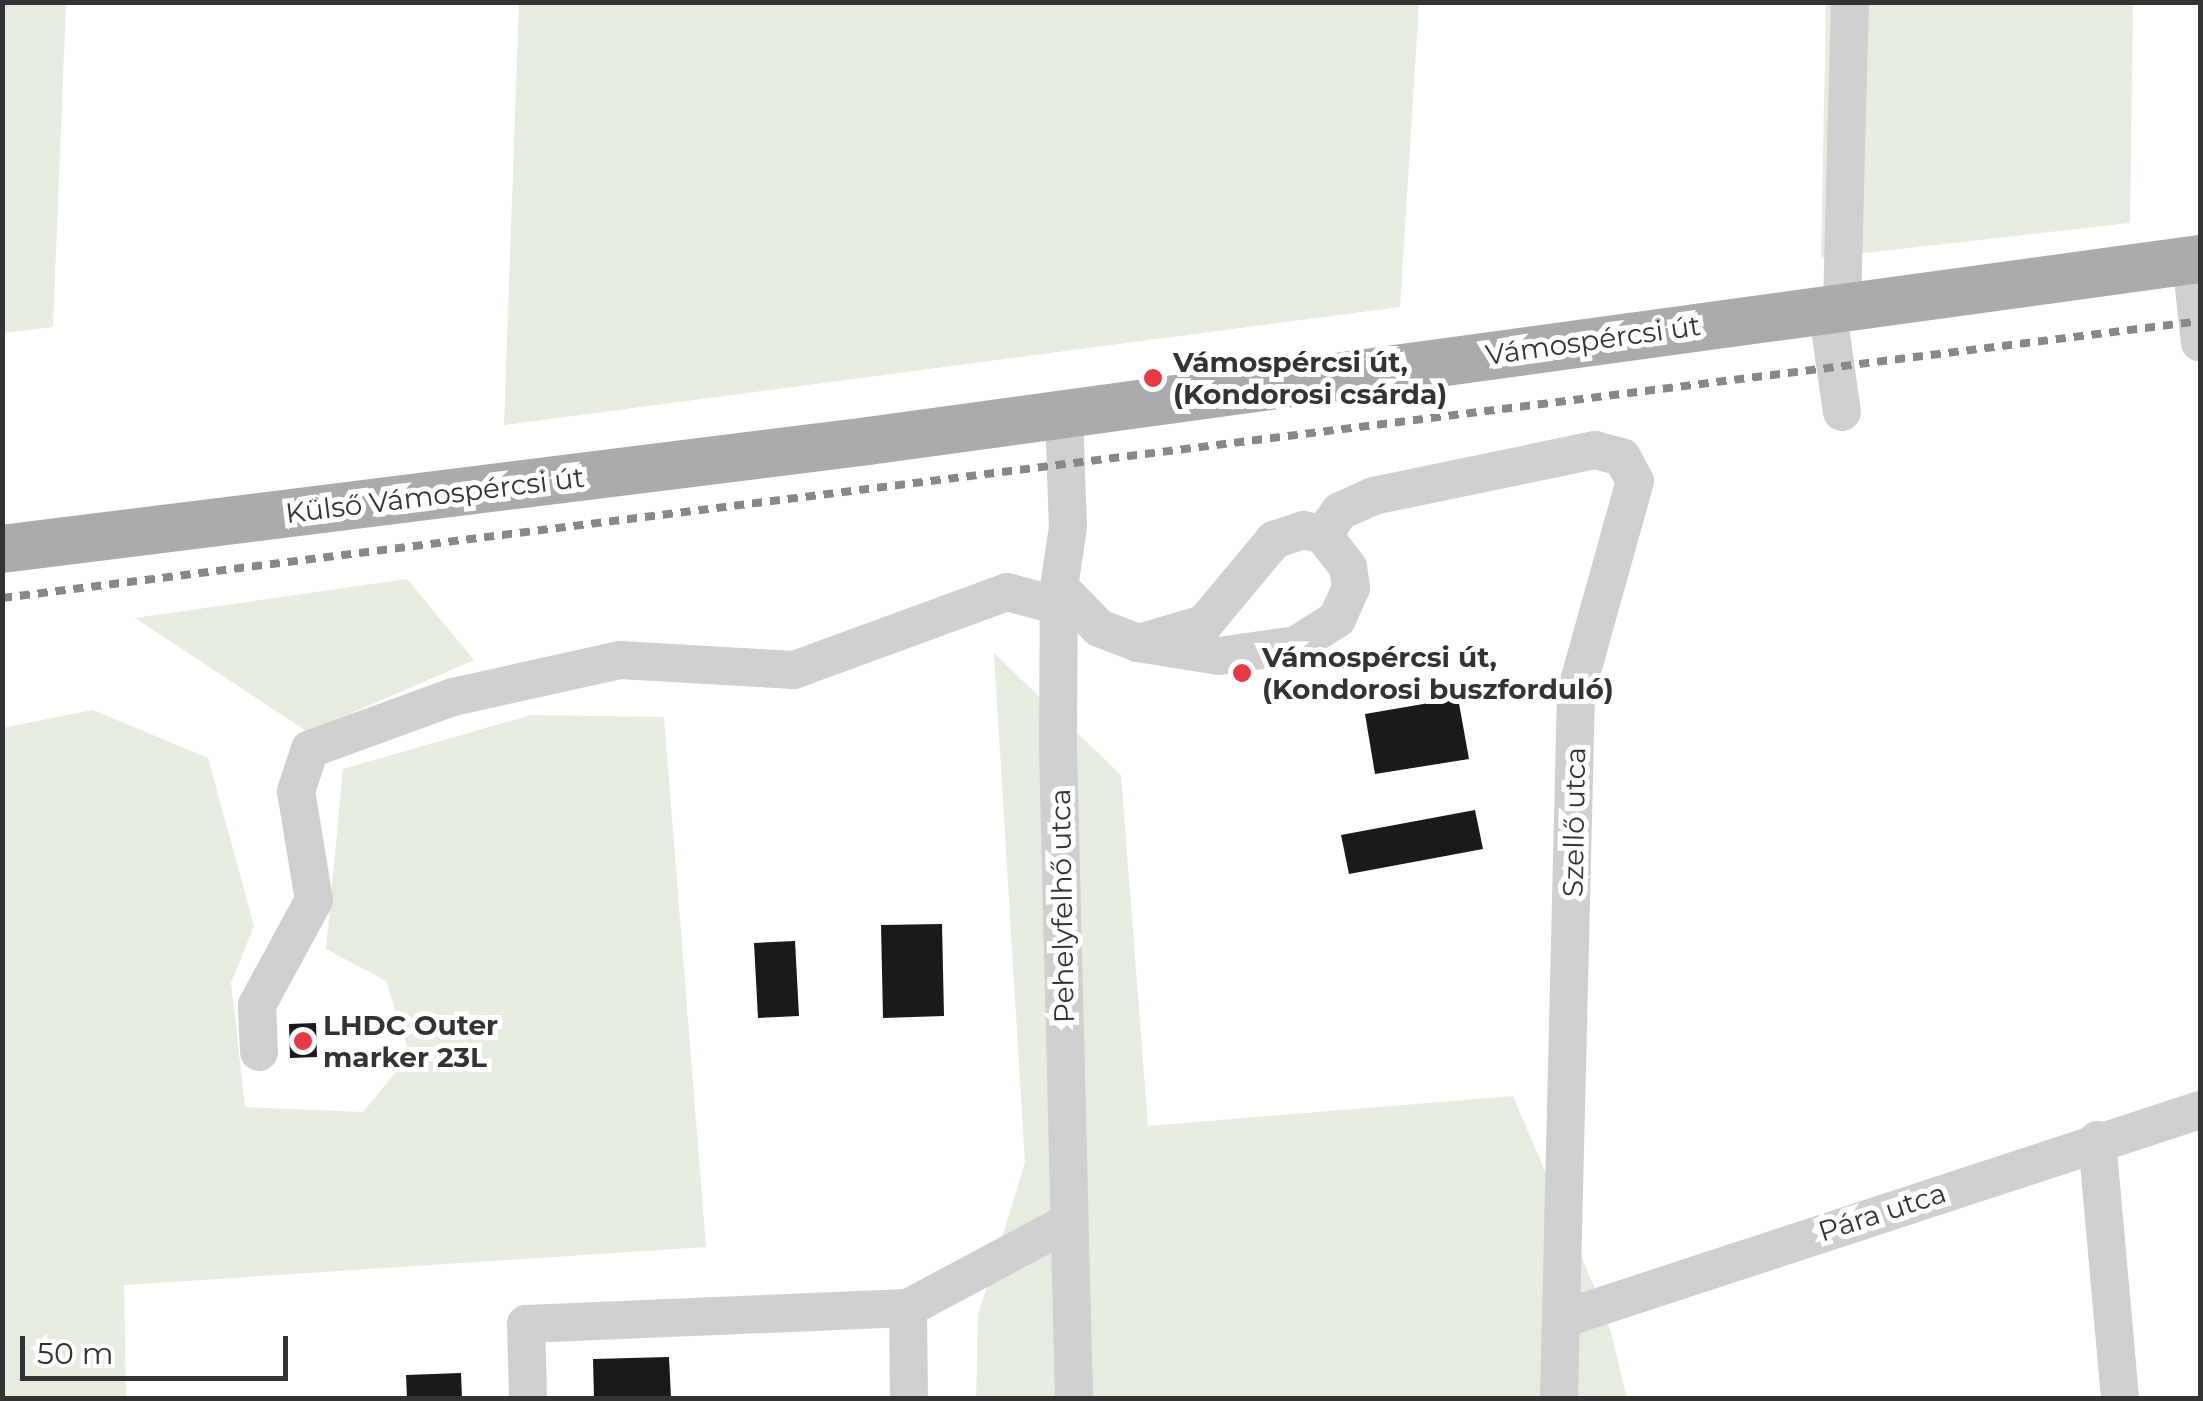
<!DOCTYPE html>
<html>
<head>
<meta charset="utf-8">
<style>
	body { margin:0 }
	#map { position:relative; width:2203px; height:1401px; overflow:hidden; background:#fff; font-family:Montserrat,sans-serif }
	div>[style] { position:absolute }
	.green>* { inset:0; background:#e6ecdf }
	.building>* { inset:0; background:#1a1a1a }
	.minor>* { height:38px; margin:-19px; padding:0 19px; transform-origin:19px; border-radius:19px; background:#d0d0d0 }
	.major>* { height:48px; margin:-24px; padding:0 24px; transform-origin:24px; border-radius:24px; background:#ababab }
	.rail>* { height:8px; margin-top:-4px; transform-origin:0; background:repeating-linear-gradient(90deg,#888 0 10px,transparent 0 18px) }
	.dots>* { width:28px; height:28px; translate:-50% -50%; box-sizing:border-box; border:5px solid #fff; border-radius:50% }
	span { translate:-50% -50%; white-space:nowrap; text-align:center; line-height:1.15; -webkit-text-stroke:10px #fff; paint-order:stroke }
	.street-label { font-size:28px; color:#333 }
	.poi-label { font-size:28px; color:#333; font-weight:700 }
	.left { translate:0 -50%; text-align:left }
	.frame { position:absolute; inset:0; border:5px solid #333; pointer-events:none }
	.scale { position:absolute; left:20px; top:1336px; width:268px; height:45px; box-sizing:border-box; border:5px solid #333; border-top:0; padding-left:12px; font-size:30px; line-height:35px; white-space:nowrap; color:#333; -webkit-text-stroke:8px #fff; paint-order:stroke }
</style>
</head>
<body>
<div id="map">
	<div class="green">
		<i style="clip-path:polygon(2px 3px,66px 3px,53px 327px,3px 333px)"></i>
		<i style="clip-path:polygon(519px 3px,1419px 3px,1400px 307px,504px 425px)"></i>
		<i style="clip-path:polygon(1826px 3px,2133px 3px,2130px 223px,1821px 258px)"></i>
		<i style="clip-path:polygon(407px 579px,474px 660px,308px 732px,135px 618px)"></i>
		<i style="clip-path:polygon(994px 653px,1121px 775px,1148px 1126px,1513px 1096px,1607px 1317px,1627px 1398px,976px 1398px,978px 1315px,1025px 1163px)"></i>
		<i style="clip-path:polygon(93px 710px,208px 758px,254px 926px,231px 983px,245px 1107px,363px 1112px,410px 1055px,386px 981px,326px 949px,343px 769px,531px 715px,664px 717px,706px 1247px,124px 1285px,126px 1398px,3px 1398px,3px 728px)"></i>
	</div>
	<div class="building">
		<i style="clip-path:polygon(1458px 698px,1469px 759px,1375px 774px,1365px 714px)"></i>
		<i style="clip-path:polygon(1475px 810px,1483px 849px,1349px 874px,1341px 835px)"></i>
		<i style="clip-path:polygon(942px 924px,944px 1016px,883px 1018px,881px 925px)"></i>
		<i style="clip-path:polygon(795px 941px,799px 1016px,758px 1018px,754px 943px)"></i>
		<i style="clip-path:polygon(316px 1023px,317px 1057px,290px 1058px,289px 1024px)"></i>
		<i style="clip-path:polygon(669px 1357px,671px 1398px,594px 1398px,593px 1359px)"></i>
		<i style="clip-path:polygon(461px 1373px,462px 1398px,407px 1398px,406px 1375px)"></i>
	</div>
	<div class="minor">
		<i style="left:2191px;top:260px;width:83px;rotate:83.8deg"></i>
		<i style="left:1842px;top:305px;width:303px;rotate:-88.5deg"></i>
		<i style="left:1827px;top:307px;width:106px;rotate:81.9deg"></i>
		<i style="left:1064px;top:414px;width:113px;rotate:88deg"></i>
		<i style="left:1068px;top:527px;width:61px;rotate:98.5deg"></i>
		<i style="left:1059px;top:587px;width:162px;rotate:90.4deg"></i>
		<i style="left:1058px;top:749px;width:649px;rotate:88.59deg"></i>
		<i style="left:1323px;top:535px;width:29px;rotate:-55deg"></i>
		<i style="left:1340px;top:511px;width:36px;rotate:-24deg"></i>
		<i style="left:1373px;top:496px;width:227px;rotate:-11.7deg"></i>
		<i style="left:1595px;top:450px;width:28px;rotate:15deg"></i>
		<i style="left:1622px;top:457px;width:27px;rotate:62deg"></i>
		<i style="left:1635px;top:481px;width:220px;rotate:105.6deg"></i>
		<i style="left:1576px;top:693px;width:705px;rotate:91.38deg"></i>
		<i style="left:1059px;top:587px;width:57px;rotate:45.7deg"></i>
		<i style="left:1099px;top:628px;width:42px;rotate:21deg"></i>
		<i style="left:1138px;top:643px;width:82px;rotate:9.1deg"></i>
		<i style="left:1219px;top:656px;width:78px;rotate:-8.1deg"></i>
		<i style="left:1296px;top:645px;width:49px;rotate:-32.4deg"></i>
		<i style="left:1337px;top:619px;width:34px;rotate:-66deg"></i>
		<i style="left:1351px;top:588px;width:21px;rotate:-98deg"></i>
		<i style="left:1348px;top:567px;width:41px;rotate:-128deg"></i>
		<i style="left:1323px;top:535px;width:20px;rotate:-165deg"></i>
		<i style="left:1304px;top:530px;width:32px;rotate:162deg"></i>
		<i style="left:1274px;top:540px;width:109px;rotate:129.8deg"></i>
		<i style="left:1204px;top:624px;width:69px;rotate:163.9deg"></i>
		<i style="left:259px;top:1052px;width:47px;rotate:-92.4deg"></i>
		<i style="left:257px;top:1005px;width:119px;rotate:-61.5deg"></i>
		<i style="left:314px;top:900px;width:110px;rotate:-99.4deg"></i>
		<i style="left:296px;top:791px;width:44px;rotate:-71.6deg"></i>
		<i style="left:310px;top:749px;width:152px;rotate:-20deg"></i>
		<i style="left:453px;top:697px;width:171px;rotate:-12.5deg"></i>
		<i style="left:620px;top:660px;width:174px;rotate:3.3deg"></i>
		<i style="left:794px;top:670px;width:227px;rotate:-20.1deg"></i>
		<i style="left:1007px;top:592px;width:54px;rotate:15.1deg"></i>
		<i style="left:2097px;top:1140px;width:259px;rotate:84.9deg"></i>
		<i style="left:908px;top:1308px;width:90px;rotate:89.4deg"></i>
		<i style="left:1565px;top:1318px;width:668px;rotate:-18.14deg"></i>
		<i style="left:528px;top:1398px;width:74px;rotate:-91.5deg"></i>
		<i style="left:526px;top:1324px;width:382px;rotate:-2.4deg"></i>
		<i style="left:908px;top:1308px;width:183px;rotate:-28.1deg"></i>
	</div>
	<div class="major">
		<i style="left:2px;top:549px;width:873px;rotate:-7.11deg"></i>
		<i style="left:868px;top:441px;width:1344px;rotate:-7.78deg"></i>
	</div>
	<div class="rail">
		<i style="left:2px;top:598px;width:2215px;rotate:-7.18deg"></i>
	</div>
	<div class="dots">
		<i style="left:1153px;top:378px;background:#e63946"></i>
		<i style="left:1242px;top:673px;background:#e63946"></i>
		<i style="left:303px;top:1041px;background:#e63946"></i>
	</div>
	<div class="street-label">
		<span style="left:1593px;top:340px;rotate:-8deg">Vámospércsi út</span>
		<span style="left:435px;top:495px;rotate:-7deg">Külső Vámospércsi út</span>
		<span style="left:1574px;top:822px;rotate:-89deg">Szellő utca</span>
		<span style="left:1062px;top:906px;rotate:-91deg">Pehelyfelhő utca</span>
		<span style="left:1882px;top:1212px;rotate:-18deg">Pára utca</span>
	</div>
	<div class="poi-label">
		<span class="left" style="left:1173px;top:378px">Vámospércsi út,<br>(Kondorosi csárda)</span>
		<span class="left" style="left:1262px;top:673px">Vámospércsi út,<br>(Kondorosi buszforduló)</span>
		<span class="left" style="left:323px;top:1041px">LHDC Outer<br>marker 23L</span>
	</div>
	<div class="frame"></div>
	<div class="scale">50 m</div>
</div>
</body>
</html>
